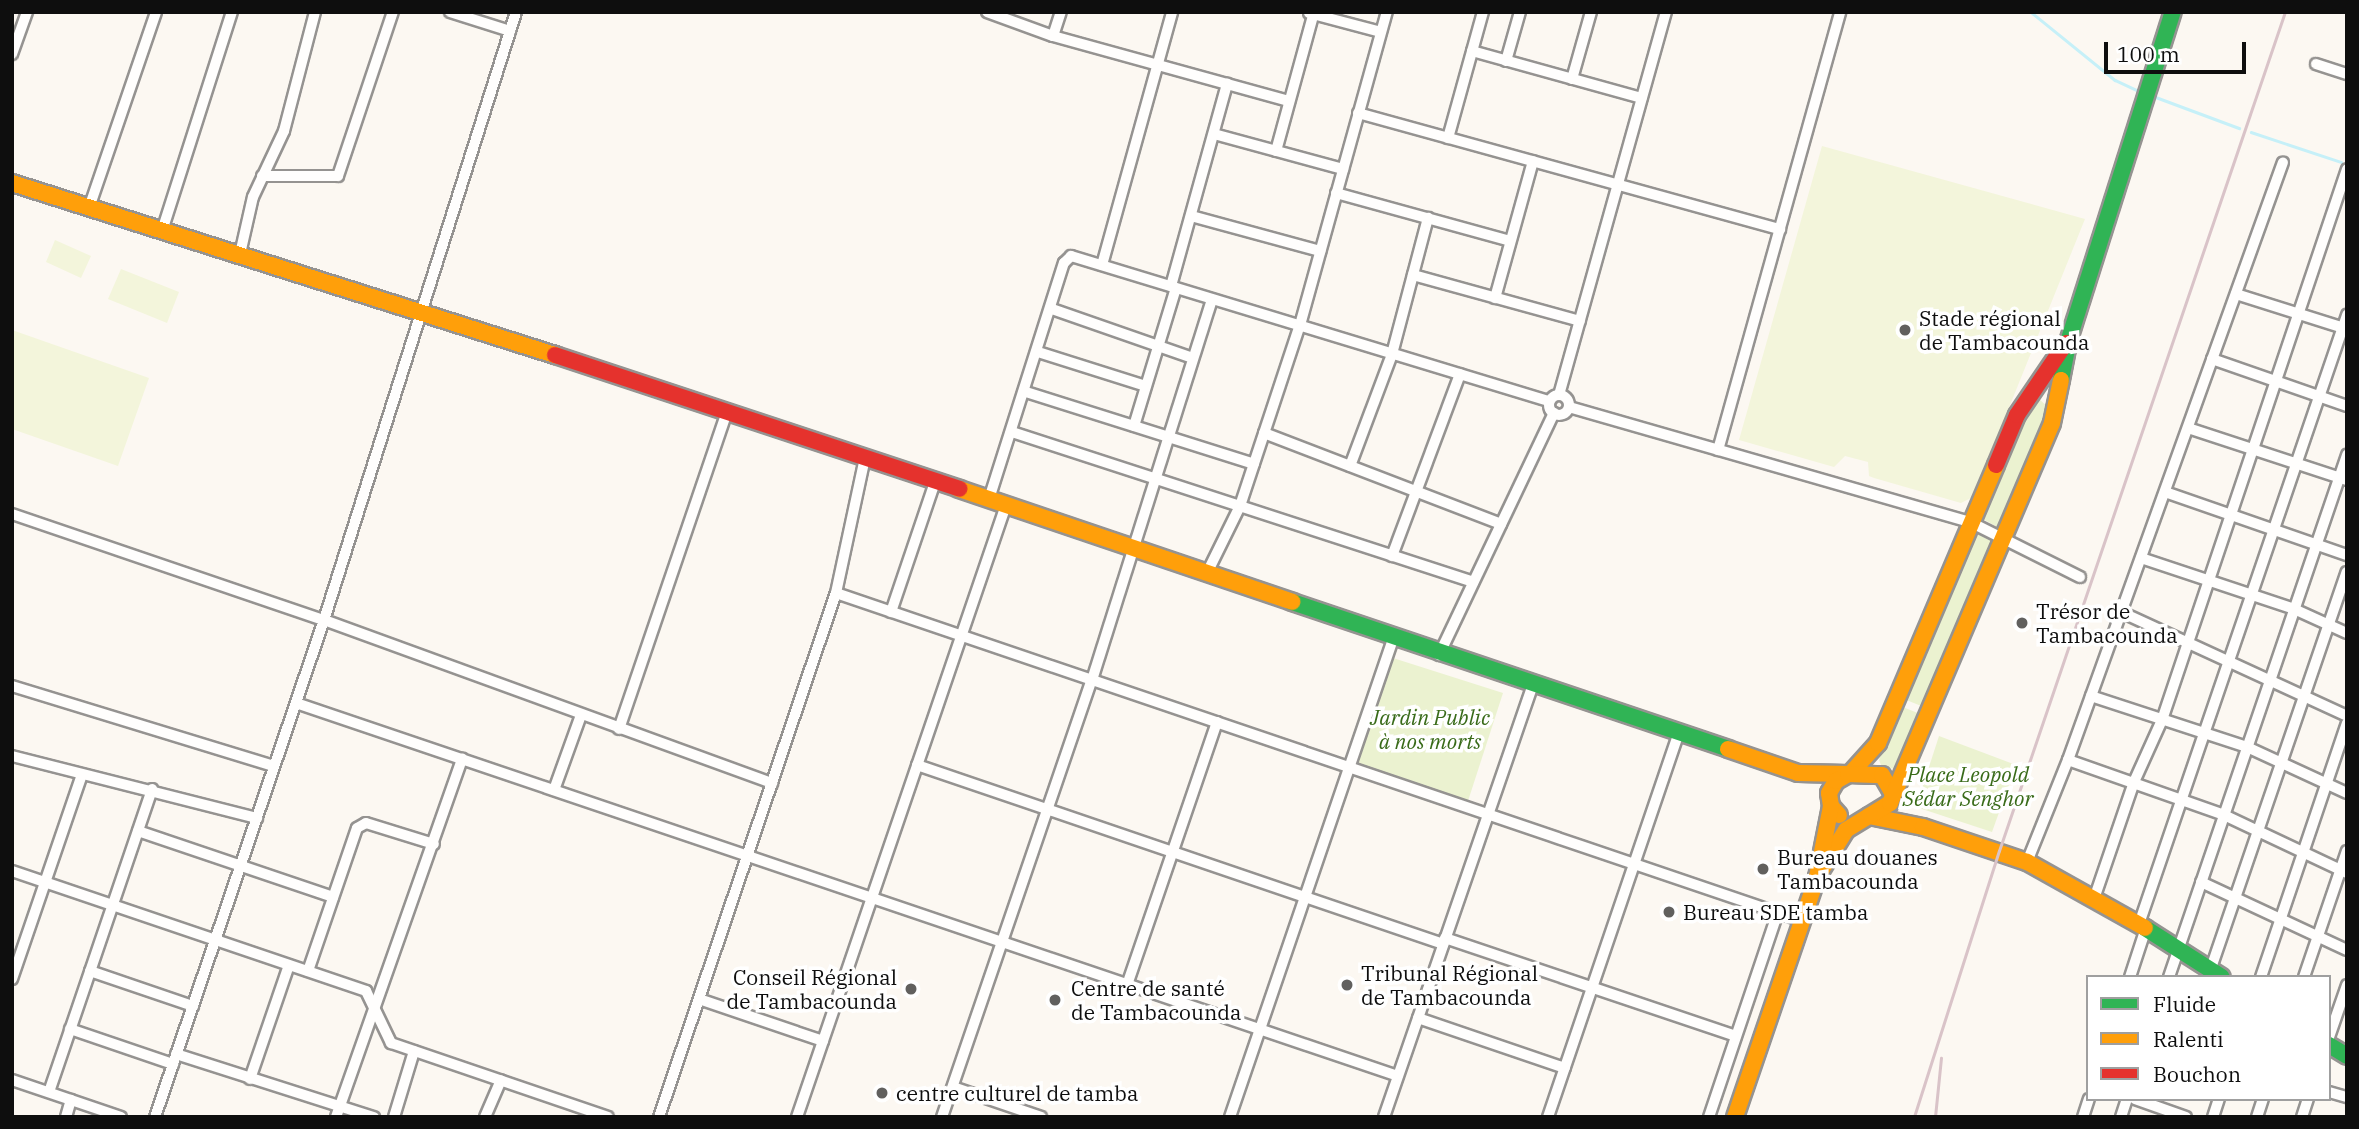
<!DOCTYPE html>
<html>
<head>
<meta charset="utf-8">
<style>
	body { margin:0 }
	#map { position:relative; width:2359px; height:1129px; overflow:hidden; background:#fcf8f2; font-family:"IBM Plex Serif",serif }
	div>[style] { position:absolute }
	.green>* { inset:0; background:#ebf2d0 }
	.pitch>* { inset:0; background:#f3f5db }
	.stream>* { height:2.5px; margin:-1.25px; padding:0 1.25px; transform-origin:1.25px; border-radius:1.25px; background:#c6f0f8 }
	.roads { filter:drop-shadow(2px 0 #959391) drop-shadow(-2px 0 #959391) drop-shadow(0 2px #959391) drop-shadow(0 -2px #959391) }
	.street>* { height:10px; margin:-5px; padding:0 5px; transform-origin:5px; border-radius:5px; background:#fffefd }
	.street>.ring { margin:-5px; padding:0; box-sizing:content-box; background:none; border:10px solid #fffefd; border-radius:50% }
	.fast>* { height:16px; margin:-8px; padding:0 8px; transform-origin:8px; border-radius:8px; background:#30b455 }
	.slow>* { height:16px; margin:-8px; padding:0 8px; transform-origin:8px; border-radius:8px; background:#ff9f0a }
	.jam>* { height:16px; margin:-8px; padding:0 8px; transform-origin:8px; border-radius:8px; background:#e5322d }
	.rail>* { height:2.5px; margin:-1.25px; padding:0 1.25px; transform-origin:1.25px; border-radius:1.25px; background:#d9c3c8 }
	.dots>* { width:19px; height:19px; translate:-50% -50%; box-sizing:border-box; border:4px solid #fff; border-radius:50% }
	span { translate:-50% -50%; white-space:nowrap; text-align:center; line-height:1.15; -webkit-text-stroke:7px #fff; paint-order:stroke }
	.poi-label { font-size:21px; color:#0e0e0e }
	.left { translate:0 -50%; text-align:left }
	.right { translate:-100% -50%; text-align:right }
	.park-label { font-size:21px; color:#396b19; font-style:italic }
	.frame { position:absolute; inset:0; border:14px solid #0e0e0e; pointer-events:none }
	.legend { position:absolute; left:2086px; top:975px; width:245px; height:126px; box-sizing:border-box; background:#fff; border:2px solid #9f9f9f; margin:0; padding:9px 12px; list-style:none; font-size:21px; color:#0e0e0e }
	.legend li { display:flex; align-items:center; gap:14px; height:35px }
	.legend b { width:35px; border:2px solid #9f9f9f }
	.scale { position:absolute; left:2104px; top:42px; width:142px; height:32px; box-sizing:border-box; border:4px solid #0e0e0e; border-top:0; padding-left:9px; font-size:21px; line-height:24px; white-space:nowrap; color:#0e0e0e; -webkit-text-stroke:5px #fff; paint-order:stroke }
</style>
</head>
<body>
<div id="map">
	<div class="green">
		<i style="clip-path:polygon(2038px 398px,2050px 409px,1999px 528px,1983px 519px,2023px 409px)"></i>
		<i style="clip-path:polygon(1975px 527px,1997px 540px,1926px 708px,1904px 699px)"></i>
		<i style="clip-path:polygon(1393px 658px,1503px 693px,1468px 801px,1357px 765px)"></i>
		<i style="clip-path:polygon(1900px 706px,1923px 715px,1897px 770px,1881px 765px,1879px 760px)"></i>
		<i style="clip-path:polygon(1939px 736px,2016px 765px,1992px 832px,1916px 807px)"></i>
	</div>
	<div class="pitch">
		<i style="clip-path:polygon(1822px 146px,2085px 219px,1973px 497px,1961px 503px,1874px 478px,1869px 476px,1868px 462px,1845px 456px,1834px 467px,1739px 440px)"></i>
		<i style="clip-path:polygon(55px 240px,91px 256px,81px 278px,46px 262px)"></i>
		<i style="clip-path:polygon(121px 269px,179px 292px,167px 323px,108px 299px)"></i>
		<i style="clip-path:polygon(12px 330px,149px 378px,118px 466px,12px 429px)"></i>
	</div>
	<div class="stream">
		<i style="left:2031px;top:12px;width:108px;rotate:39deg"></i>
		<i style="left:2115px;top:80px;width:29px;rotate:25deg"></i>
		<i style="left:2153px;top:96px;width:92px;rotate:20.4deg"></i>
		<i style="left:2251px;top:132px;width:95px;rotate:18.4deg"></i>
	</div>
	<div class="roads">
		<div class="street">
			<i style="left:450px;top:12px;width:63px;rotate:17.6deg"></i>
			<i style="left:987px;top:12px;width:70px;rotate:20deg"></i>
			<i style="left:1053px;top:36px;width:245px;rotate:15.4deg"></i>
			<i style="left:1309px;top:13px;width:74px;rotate:14.8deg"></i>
			<i style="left:1053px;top:36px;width:25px;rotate:-72deg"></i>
			<i style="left:1472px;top:51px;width:176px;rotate:15.5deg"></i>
			<i style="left:12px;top:54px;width:45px;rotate:-70.3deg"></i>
			<i style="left:1506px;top:61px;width:51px;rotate:-74.1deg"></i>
			<i style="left:2316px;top:64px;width:33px;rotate:18deg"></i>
			<i style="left:1572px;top:79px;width:70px;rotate:-74.2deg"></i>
			<i style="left:1358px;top:113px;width:438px;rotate:15.4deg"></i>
			<i style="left:1214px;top:134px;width:134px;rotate:15.2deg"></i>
			<i style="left:1448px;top:138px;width:131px;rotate:-74.5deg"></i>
			<i style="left:1276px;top:151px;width:144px;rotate:-74.7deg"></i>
			<i style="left:262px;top:176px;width:76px"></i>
			<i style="left:338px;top:176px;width:173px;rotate:-71.5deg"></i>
			<i style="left:1336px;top:193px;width:180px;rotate:15.4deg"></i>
			<i style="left:89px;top:208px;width:207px;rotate:-71.1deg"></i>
			<i style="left:1191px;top:216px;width:134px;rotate:15.2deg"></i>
			<i style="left:162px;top:231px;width:230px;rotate:-72.3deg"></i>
			<i style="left:240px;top:254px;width:58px;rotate:-77.2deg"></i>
			<i style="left:253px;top:197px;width:73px;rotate:-64.8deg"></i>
			<i style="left:284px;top:131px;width:123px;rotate:-75.4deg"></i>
			<i style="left:1102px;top:265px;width:263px;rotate:-74.5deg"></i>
			<i style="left:1413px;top:275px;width:173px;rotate:15.4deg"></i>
			<i style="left:1171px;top:286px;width:210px;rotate:-74.5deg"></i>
			<i style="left:2236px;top:294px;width:116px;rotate:17.5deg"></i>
			<i style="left:1495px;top:298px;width:142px;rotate:-74.5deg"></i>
			<i style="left:1052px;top:309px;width:149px;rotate:19.2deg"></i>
			<i style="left:1038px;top:352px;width:113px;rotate:17.5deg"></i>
			<i style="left:2212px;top:359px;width:143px;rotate:19.2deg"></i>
			<i style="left:1026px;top:392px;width:239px;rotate:17.5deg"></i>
			<i class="ring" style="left:1549px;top:395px;width:10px;height:10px"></i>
			<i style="left:1559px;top:395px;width:398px;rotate:-74.4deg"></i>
			<i style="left:1569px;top:407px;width:417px;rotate:16deg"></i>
			<i style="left:1970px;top:522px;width:123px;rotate:26.6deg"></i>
			<i style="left:1134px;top:426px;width:144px;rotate:-73.1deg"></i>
			<i style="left:2188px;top:428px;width:167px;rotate:18.1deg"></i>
			<i style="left:1012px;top:432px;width:485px;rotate:18deg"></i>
			<i style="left:1264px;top:433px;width:254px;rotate:21deg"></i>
			<i style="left:1718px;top:450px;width:455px;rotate:-74.4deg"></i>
			<i style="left:1350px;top:466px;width:120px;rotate:-69.4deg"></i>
			<i style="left:1392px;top:354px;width:141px;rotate:-75.2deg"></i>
			<i style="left:2165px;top:492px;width:193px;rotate:19.1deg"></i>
			<i style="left:989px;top:499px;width:248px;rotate:-72.4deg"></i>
			<i style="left:1064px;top:263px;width:10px;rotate:-45deg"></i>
			<i style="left:1071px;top:256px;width:500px;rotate:16.9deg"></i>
			<i style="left:12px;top:514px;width:330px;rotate:18.8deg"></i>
			<i style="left:324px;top:620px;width:477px;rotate:20deg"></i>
			<i style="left:1392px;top:556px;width:194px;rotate:-69.5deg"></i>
			<i style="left:2141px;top:558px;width:161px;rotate:18.4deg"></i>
			<i style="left:2294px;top:609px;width:58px;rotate:24.4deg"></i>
			<i style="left:1207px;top:573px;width:75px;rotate:-63.8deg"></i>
			<i style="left:1240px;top:506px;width:191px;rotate:-71.7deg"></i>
			<i style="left:1300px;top:325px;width:325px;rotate:-74.5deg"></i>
			<i style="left:836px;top:593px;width:1020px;rotate:18.75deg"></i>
			<i style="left:891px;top:612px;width:137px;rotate:-71.3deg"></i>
			<i style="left:2121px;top:612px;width:249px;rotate:24.7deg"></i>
			<i style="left:1439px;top:655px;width:268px;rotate:-64.6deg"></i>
			<i style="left:12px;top:686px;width:274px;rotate:17deg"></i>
			<i style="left:2091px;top:696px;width:164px;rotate:18.1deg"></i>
			<i style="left:2247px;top:747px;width:110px;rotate:24.7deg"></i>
			<i style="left:296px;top:703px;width:1163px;rotate:18.7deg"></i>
			<i style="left:619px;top:729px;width:336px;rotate:-71.2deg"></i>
			<i style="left:12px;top:756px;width:253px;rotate:14.2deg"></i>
			<i style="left:2068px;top:760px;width:165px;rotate:19.4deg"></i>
			<i style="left:2224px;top:815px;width:136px;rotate:25.2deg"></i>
			<i style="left:917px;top:765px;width:556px;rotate:18.79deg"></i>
			<i style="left:554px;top:790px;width:80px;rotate:-70.2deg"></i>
			<i style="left:138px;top:831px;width:206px;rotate:18.7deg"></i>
			<i style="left:2027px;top:862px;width:110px;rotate:-68.1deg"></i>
			<i style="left:2068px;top:760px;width:635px;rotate:-70.22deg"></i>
			<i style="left:12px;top:871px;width:374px;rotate:18.7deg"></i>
			<i style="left:366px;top:991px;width:58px;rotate:64.3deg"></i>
			<i style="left:391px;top:1043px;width:229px;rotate:18.8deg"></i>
			<i style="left:2201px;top:882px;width:161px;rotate:25deg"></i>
			<i style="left:2095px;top:896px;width:120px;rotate:-71.1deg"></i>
			<i style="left:2134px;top:782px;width:68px;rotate:-65.7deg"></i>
			<i style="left:2162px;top:720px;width:581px;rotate:-71.44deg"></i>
			<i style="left:2139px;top:924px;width:644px;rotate:-71.14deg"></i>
			<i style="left:1445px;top:938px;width:307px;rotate:18.6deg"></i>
			<i style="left:90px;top:971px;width:109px;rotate:18.8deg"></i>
			<i style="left:308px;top:971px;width:151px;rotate:-71.1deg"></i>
			<i style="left:357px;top:828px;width:10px;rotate:-29deg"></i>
			<i style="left:366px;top:823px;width:71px;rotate:17.2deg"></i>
			<i style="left:2209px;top:974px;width:425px;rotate:-71.1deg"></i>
			<i style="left:2130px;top:977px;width:52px;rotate:-71.9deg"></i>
			<i style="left:2169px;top:977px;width:552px;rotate:-71.17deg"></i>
			<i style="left:2261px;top:977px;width:268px;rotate:-71.3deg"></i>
			<i style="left:2304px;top:977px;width:133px;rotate:-71.2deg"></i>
			<i style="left:12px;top:979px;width:213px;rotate:-71.1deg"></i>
			<i style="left:1127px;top:985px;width:278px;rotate:-71.1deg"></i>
			<i style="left:699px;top:999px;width:131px;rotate:18.7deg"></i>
			<i style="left:1418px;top:1018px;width:155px;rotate:18.8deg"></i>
			<i style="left:70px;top:1029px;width:109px;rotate:18.8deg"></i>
			<i style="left:2329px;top:1037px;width:55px;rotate:-70.9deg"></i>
			<i style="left:176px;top:1054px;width:208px;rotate:17.7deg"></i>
			<i style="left:250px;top:1079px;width:120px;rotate:-71.1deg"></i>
			<i style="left:12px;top:1080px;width:115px;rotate:18.7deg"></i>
			<i style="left:953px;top:1087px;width:93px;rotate:18.8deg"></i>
			<i style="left:49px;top:1092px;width:320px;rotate:-71.2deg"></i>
			<i style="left:2329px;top:1092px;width:19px;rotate:16deg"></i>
			<i style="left:2135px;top:1099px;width:54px;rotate:19.4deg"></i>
			<i style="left:66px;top:1117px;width:18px;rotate:-74deg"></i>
			<i style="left:155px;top:1117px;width:525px;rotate:-71.22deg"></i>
			<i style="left:324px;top:620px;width:638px;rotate:-72.47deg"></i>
			<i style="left:336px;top:1117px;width:380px;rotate:-70.6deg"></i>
			<i style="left:394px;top:1117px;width:69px;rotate:-73.1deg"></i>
			<i style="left:485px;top:1117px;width:40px;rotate:-66.6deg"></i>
			<i style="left:659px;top:1117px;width:553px;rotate:-71.34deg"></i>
			<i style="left:836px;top:593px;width:138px;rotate:-77.9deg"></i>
			<i style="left:797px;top:1117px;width:647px;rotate:-71.14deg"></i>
			<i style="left:942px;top:1117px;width:462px;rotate:-71.1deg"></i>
			<i style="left:1092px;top:680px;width:399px;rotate:-72.5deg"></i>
			<i style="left:1230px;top:1117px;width:505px;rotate:-71.17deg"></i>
			<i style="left:1384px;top:1117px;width:456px;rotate:-71deg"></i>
			<i style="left:1548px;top:1117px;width:406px;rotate:-71.2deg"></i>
			<i style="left:1709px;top:1117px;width:216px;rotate:-71.4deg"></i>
			<i style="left:2083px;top:1117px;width:19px;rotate:-72deg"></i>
			<i style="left:2121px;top:1117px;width:19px;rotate:-72deg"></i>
			<i style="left:2213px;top:1117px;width:19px;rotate:-72deg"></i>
			<i style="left:2257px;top:1117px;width:19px;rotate:-72deg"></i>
			<i style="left:2302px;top:1117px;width:19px;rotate:-72deg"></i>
		</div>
		<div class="fast">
			<i style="left:2061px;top:380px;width:42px;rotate:-79deg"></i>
			<i style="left:2069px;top:339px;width:343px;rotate:-72.4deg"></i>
			<i style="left:1292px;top:602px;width:460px;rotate:18.6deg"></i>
			<i style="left:2145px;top:928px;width:91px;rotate:32.5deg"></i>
			<i style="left:2329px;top:1045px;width:21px;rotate:31deg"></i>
		</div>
		<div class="slow">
			<i style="left:12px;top:183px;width:570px;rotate:17.58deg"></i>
			<i style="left:959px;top:489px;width:352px;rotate:18.7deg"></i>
			<i style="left:1728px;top:749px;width:74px;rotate:18.9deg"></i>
			<i style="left:1798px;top:773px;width:50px;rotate:1.1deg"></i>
			<i style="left:1850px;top:774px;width:42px;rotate:-47.9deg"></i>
			<i style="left:1878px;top:743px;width:302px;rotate:-67deg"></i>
			<i style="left:1839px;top:815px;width:12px;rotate:-132deg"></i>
			<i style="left:1831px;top:806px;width:13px;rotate:-99deg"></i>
			<i style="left:1829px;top:793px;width:14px;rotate:-60deg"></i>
			<i style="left:1836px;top:781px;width:14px;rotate:-30deg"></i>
			<i style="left:1848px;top:774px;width:34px;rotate:2deg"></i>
			<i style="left:1882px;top:775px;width:22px;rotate:60deg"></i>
			<i style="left:1869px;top:816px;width:55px;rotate:11.5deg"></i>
			<i style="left:1923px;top:827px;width:110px;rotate:18.6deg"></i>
			<i style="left:2027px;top:862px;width:135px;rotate:29.2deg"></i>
			<i style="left:1817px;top:877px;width:55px;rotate:-58.3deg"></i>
			<i style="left:1846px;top:830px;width:52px;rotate:-31.5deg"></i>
			<i style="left:1890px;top:803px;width:413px;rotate:-66.9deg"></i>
			<i style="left:2052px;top:423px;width:44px;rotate:-78.2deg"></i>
			<i style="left:1735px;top:1117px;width:254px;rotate:-71.1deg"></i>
			<i style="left:1817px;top:877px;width:72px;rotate:-78.8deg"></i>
		</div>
		<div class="jam">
			<i style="left:555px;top:355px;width:426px;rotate:18.3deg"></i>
			<i style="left:1996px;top:465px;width:54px;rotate:-67.2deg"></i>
			<i style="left:2017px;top:415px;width:87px;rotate:-55.8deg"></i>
		</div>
	</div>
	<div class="rail">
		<i style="left:1914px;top:1117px;width:279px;rotate:-72.3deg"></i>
		<i style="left:1999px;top:851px;width:886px;rotate:-71.18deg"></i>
		<i style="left:1935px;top:1117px;width:59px;rotate:-84.2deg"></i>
	</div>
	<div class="dots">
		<i style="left:1905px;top:330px;background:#61605e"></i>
		<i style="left:2022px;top:623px;background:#61605e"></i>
		<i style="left:1763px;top:869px;background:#61605e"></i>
		<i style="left:1669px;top:912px;background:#61605e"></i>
		<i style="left:1347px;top:985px;background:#61605e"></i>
		<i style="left:911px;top:989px;background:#61605e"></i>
		<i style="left:1055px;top:1000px;background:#61605e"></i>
		<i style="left:882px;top:1093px;background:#61605e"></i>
	</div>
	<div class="poi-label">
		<span class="left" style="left:1919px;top:330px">Stade régional<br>de Tambacounda</span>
		<span class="left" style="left:2036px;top:623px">Trésor de<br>Tambacounda</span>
		<span class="left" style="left:1777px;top:869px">Bureau douanes<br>Tambacounda</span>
		<span class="left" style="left:1683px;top:912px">Bureau SDE tamba</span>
		<span class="left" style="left:1361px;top:985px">Tribunal Régional<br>de Tambacounda</span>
		<span class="right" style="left:897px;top:989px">Conseil Régional<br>de Tambacounda</span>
		<span class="left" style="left:1071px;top:1000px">Centre de santé<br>de Tambacounda</span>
		<span class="left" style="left:896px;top:1093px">centre culturel de tamba</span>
	</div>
	<div class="park-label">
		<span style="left:1430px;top:729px">Jardin Public<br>à nos morts</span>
		<span style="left:1968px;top:786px">Place Leopold<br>Sédar Senghor</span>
	</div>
	<div class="frame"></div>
	<ul class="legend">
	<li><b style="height:9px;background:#30b455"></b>Fluide</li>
	<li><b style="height:9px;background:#ff9f0a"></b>Ralenti</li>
	<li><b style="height:9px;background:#e5322d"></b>Bouchon</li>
	</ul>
	<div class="scale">100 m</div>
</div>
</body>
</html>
